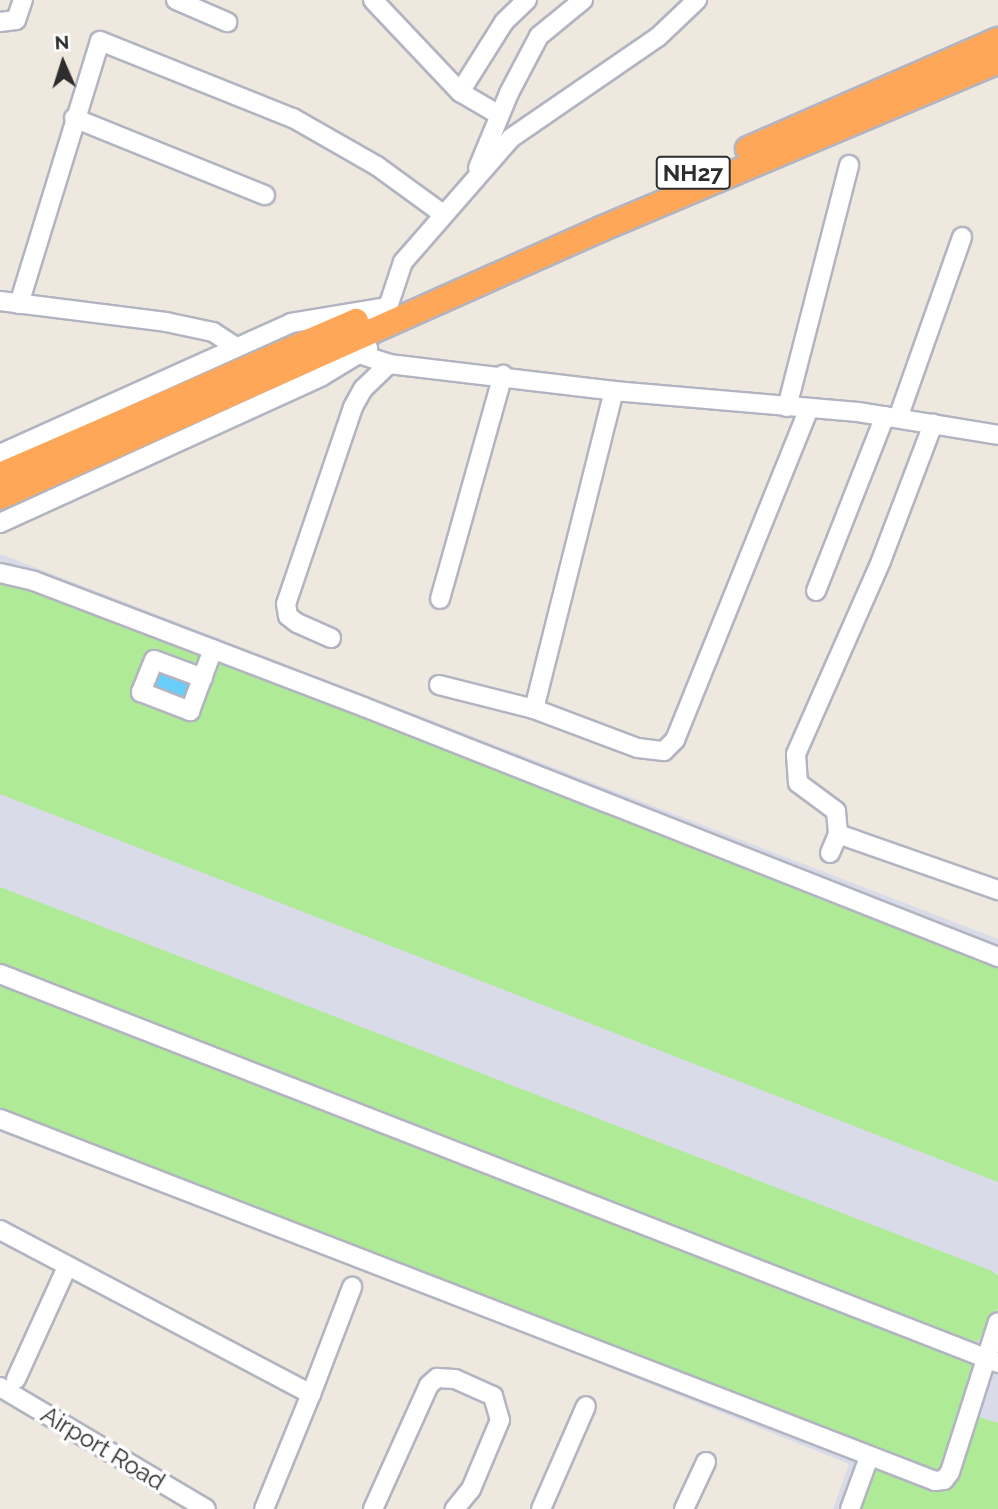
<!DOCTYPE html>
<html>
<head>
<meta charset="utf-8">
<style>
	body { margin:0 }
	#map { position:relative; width:998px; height:1509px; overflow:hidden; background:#efe8de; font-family:Raleway,sans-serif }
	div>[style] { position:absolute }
	.airport>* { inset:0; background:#d9dbe8 }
	.green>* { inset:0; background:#afea96 }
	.water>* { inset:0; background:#69cdf9 }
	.roads { filter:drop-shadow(2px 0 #b2b4c1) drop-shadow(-2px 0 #b2b4c1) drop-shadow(0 2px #b2b4c1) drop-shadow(0 -2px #b2b4c1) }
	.minor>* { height:18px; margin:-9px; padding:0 9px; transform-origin:9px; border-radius:9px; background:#fff }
	.highway>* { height:24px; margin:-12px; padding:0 12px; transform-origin:12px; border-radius:12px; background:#ffa759 }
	span { translate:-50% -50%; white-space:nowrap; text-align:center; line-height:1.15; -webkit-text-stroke:7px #fff; paint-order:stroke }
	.shield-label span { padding:2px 5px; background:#fff; border:2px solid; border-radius:5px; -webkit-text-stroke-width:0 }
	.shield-label { font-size:23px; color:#2d2d2d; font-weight:700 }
	.street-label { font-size:24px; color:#2d2d2d }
	.north { position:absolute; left:28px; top:28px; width:70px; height:70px; -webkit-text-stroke:5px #fff; paint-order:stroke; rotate:357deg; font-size:19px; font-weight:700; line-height:28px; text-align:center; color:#2d2d2d }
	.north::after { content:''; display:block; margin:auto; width:24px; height:32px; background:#2d2d2d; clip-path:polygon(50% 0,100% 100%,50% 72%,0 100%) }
</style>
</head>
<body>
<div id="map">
	<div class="airport">
		<i style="clip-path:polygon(0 554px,998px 939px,998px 1509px,833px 1509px,849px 1464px,440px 1299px,0 1132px)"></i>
	</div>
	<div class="green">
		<i style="clip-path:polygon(0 580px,200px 652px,200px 661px,187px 664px,150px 651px,132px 696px,194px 718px,214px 666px,223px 661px,998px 963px,998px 1182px,0 794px)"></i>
		<i style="clip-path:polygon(0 887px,992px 1271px,998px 1276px,998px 1307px,990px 1329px,972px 1346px,0 968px)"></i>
		<i style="clip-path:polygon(0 980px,980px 1362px,944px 1471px,939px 1475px,0 1113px)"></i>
		<i style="clip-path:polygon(973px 1415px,998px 1423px,998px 1509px,856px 1509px,874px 1464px,947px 1492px)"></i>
	</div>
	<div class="water">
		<i style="clip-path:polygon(158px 670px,191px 682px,184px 698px,152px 686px)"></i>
	</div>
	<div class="roads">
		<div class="minor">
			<i style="left:176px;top:0;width:56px;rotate:23.3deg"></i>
			<i style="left:373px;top:0;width:127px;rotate:46.6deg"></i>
			<i style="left:460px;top:92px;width:45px;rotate:30.5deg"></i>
			<i style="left:0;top:22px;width:16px;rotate:-7deg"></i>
			<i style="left:16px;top:20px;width:21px;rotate:-71deg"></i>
			<i style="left:460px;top:92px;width:83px;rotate:-57.8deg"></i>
			<i style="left:504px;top:22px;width:32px;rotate:-44deg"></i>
			<i style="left:74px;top:118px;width:206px;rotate:22deg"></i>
			<i style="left:478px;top:168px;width:81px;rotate:-67.5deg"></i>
			<i style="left:509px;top:93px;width:64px;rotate:-62.2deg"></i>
			<i style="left:539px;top:36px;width:57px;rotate:-39.3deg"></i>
			<i style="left:0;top:301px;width:167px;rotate:7.2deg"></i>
			<i style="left:166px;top:322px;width:48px;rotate:12deg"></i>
			<i style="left:213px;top:332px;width:27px;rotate:33deg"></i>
			<i style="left:19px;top:304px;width:275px;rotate:-72.9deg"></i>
			<i style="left:100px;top:41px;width:208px;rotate:21.8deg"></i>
			<i style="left:293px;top:118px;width:97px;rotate:29.7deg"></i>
			<i style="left:377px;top:166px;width:82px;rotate:36deg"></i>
			<i style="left:362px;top:355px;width:28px;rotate:18deg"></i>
			<i style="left:389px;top:364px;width:227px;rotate:6.8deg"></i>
			<i style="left:614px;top:391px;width:245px;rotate:4.9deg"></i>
			<i style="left:858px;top:412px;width:142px;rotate:9.3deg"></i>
			<i style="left:787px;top:407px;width:250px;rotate:-75.6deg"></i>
			<i style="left:898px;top:418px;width:192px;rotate:-70.5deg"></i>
			<i style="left:0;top:454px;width:319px;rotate:-24.2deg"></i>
			<i style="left:291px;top:323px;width:98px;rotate:-9.4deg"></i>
			<i style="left:388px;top:307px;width:47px;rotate:-71.6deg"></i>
			<i style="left:403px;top:262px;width:164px;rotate:-48.9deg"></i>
			<i style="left:511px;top:138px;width:178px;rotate:-34.5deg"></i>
			<i style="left:658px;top:37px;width:54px;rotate:-43.5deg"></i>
			<i style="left:0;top:523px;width:354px;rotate:-24.5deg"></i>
			<i style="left:322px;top:376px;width:54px;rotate:-31.3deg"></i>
			<i style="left:0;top:573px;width:35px;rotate:13deg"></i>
			<i style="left:34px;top:581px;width:353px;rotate:20.9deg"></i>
			<i style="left:364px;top:707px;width:682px;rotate:21.52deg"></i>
			<i style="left:816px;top:591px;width:188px;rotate:-68.5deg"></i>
			<i style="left:440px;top:599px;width:233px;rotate:-74.3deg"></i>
			<i style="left:331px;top:638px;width:37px;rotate:-156deg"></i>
			<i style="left:297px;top:623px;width:11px;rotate:-142deg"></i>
			<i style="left:288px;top:616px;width:12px;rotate:-99deg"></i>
			<i style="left:286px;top:604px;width:208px;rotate:-71.2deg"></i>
			<i style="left:353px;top:407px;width:21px;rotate:-61deg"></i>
			<i style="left:363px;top:389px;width:36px;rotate:-44deg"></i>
			<i style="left:203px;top:678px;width:52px;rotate:-159.8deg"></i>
			<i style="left:154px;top:660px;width:35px;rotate:112deg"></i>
			<i style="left:141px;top:692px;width:53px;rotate:21.2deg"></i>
			<i style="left:190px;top:711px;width:66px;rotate:-69.6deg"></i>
			<i style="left:439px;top:685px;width:98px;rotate:14.2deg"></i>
			<i style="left:534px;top:709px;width:111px;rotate:20.6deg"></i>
			<i style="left:638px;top:748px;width:26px;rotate:7deg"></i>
			<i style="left:664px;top:751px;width:16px;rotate:-45deg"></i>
			<i style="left:675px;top:740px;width:358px;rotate:-68deg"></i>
			<i style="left:534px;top:709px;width:328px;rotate:-75.9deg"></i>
			<i style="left:838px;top:834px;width:170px;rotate:19.3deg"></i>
			<i style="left:830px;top:853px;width:21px;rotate:-67deg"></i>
			<i style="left:838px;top:834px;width:23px;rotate:-95deg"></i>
			<i style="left:836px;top:811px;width:47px;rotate:-143.6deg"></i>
			<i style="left:798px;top:783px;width:29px;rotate:-94deg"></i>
			<i style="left:796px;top:754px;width:211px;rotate:-66.2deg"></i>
			<i style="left:881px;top:561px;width:147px;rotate:-69.2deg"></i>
			<i style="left:0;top:974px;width:1071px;rotate:21.29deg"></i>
			<i style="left:0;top:1119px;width:1003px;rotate:21.16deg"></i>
			<i style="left:935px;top:1481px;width:9px;rotate:-6deg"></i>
			<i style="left:944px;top:1480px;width:10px;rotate:-53deg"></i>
			<i style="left:950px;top:1472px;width:157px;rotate:-72.3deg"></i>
			<i style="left:0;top:1230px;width:352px;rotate:27.8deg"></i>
			<i style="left:311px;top:1394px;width:124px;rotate:112.2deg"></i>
			<i style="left:16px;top:1379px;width:123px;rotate:-65.5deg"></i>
			<i style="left:0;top:1387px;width:239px;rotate:30.6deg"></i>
			<i style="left:311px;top:1394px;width:115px;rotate:-69deg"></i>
			<i style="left:373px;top:1509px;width:136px;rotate:-65.7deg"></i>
			<i style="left:429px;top:1385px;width:11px;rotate:-41deg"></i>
			<i style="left:437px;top:1378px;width:18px;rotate:3deg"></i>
			<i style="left:455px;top:1379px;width:42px;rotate:24.1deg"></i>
			<i style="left:493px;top:1396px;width:25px;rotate:74deg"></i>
			<i style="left:500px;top:1420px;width:75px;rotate:112.8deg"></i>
			<i style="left:471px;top:1489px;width:26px;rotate:129deg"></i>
			<i style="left:541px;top:1509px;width:112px;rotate:-66.4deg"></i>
			<i style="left:684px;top:1509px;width:52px;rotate:-64.9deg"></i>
			<i style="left:850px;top:1509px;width:55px;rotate:-69.9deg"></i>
		</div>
		<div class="highway">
			<i style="left:748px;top:149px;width:273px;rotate:-23.6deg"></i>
			<i style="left:0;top:475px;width:388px;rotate:-23.4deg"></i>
			<i style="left:0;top:497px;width:658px;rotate:-24.03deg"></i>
			<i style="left:601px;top:229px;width:431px;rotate:-22.9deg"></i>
		</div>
	</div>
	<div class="shield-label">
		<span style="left:693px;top:173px">NH27</span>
	</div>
	<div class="street-label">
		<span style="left:103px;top:1448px;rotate:31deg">Airport Road</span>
	</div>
	<div class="north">N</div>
</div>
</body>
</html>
